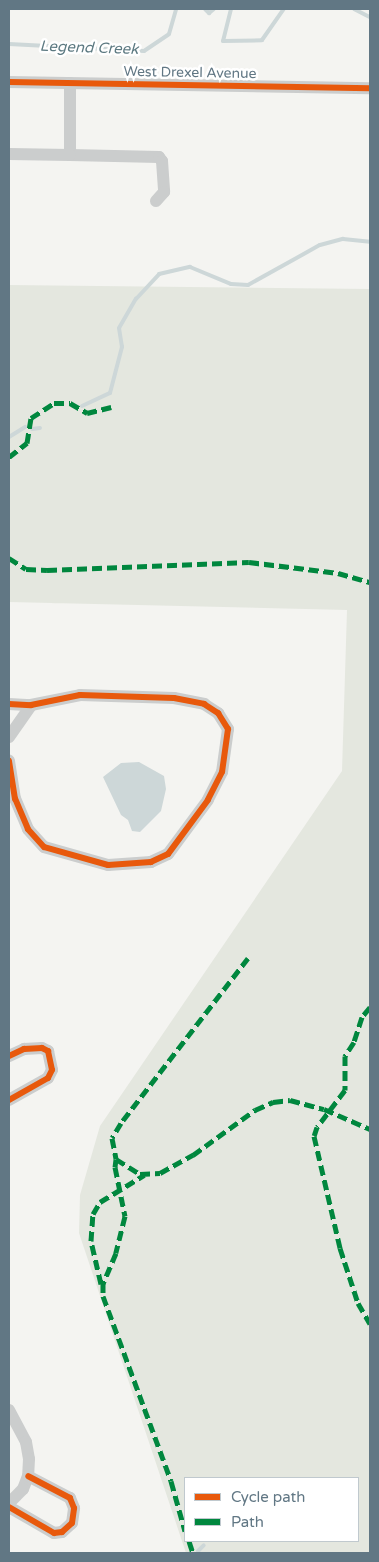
<!DOCTYPE html>
<html>
<head>
<meta charset="utf-8">
<style>
	body { margin:0 }
	#map { position:relative; width:379px; height:1562px; overflow:hidden; background:#f4f4f1; font-family:"Varela Round",sans-serif }
	div>[style] { position:absolute }
	.green>* { inset:0; background:#e4e7df }
	.water>* { inset:0; background:#cdd7d8 }
	.stream>* { height:4px; margin:-2px; padding:0 2px; transform-origin:2px; border-radius:2px; background:#cdd7d8 }
	.minor>* { height:12px; margin:-6px; padding:0 6px; transform-origin:6px; border-radius:6px; background:#cbcdcd }
	.quiet>* { height:5px; margin-top:-2.5px; transform-origin:0; background:repeating-linear-gradient(90deg,#00873e 0 10px,transparent 0 15px) }
	.cycleway>* { height:6px; margin:-3px; padding:0 3px; transform-origin:3px; border-radius:3px; background:#e8590c }
	span { translate:-50% -50%; white-space:nowrap; text-align:center; line-height:1.15; -webkit-text-stroke:5px #fff; paint-order:stroke }
	.street-label { font-size:14px; color:#617784 }
	.water-label { font-size:15px; color:#5d7a82; font-style:italic }
	.frame { position:absolute; inset:0; border:10px solid #617784; pointer-events:none }
	.legend { position:absolute; left:184px; top:1477px; width:175px; height:65px; box-sizing:border-box; background:#fff; border:1px solid #c0c9ce; margin:0; padding:6px 9px; list-style:none; font-size:15px; color:#617784 }
	.legend li { display:flex; align-items:center; gap:10px; height:25px }
	.legend b { width:25px; border:1px solid #c0c9ce }
</style>
</head>
<body>
<div id="map">
	<div class="green">
		<i style="clip-path:polygon(evenodd,9px 285px,370px 289px,370px 1553px,186px 1553px,79px 1233px,80px 1195px,100px 1126px,342px 771px,347px 610px,9px 602px,9px 285px,185px 1478px,358px 1478px,358px 1541px,185px 1541px,185px 1478px)"></i>
	</div>
	<div class="water">
		<i style="clip-path:polygon(139px 762px,164px 776px,166px 789px,161px 811px,140px 832px,132px 831px,128px 820px,121px 815px,103px 777px,121px 763px)"></i>
	</div>
	<div class="stream">
		<i style="left:205px;top:9px;width:6px;rotate:45deg"></i>
		<i style="left:209px;top:13px;width:6px;rotate:-39deg"></i>
		<i style="left:231px;top:9px;width:33px;rotate:104deg"></i>
		<i style="left:223px;top:41px;width:39px;rotate:-1deg"></i>
		<i style="left:262px;top:40px;width:38px;rotate:-55deg"></i>
		<i style="left:354px;top:9px;width:18px;rotate:27deg"></i>
		<i style="left:9px;top:44px;width:135px;rotate:3deg"></i>
		<i style="left:144px;top:51px;width:30px;rotate:-34deg"></i>
		<i style="left:169px;top:34px;width:26px;rotate:-74deg"></i>
		<i style="left:82px;top:406px;width:31px;rotate:-25deg"></i>
		<i style="left:110px;top:393px;width:48px;rotate:-75.4deg"></i>
		<i style="left:122px;top:347px;width:19px;rotate:-99deg"></i>
		<i style="left:119px;top:328px;width:34px;rotate:-60deg"></i>
		<i style="left:136px;top:299px;width:34px;rotate:-47deg"></i>
		<i style="left:159px;top:274px;width:32px;rotate:-13deg"></i>
		<i style="left:190px;top:267px;width:44px;rotate:22.5deg"></i>
		<i style="left:231px;top:284px;width:17px;rotate:3deg"></i>
		<i style="left:248px;top:285px;width:82px;rotate:-29.1deg"></i>
		<i style="left:320px;top:245px;width:24px;rotate:-15deg"></i>
		<i style="left:343px;top:239px;width:27px;rotate:6deg"></i>
		<i style="left:32px;top:429px;width:8px;rotate:-7deg"></i>
		<i style="left:9px;top:437px;width:19px;rotate:-32deg"></i>
		<i style="left:198px;top:1551px;width:8px;rotate:-45deg"></i>
	</div>
	<div class="minor">
		<i style="left:9px;top:82px;width:361px;rotate:1deg"></i>
		<i style="left:70px;top:83px;width:72px;rotate:90deg"></i>
		<i style="left:70px;top:155px;width:89px;rotate:1.3deg"></i>
		<i style="left:159px;top:157px;width:5px;rotate:53deg"></i>
		<i style="left:162px;top:161px;width:31px;rotate:86deg"></i>
		<i style="left:164px;top:192px;width:12px;rotate:132deg"></i>
		<i style="left:9px;top:154px;width:61px;rotate:0.9deg"></i>
		<i style="left:9px;top:704px;width:22px;rotate:3deg"></i>
		<i style="left:31px;top:705px;width:50px;rotate:-11.5deg"></i>
		<i style="left:80px;top:695px;width:94px;rotate:1.8deg"></i>
		<i style="left:174px;top:698px;width:31px;rotate:11deg"></i>
		<i style="left:204px;top:704px;width:17px;rotate:33deg"></i>
		<i style="left:218px;top:713px;width:19px;rotate:58deg"></i>
		<i style="left:228px;top:729px;width:43px;rotate:97.9deg"></i>
		<i style="left:222px;top:772px;width:31px;rotate:117deg"></i>
		<i style="left:208px;top:800px;width:67px;rotate:126.5deg"></i>
		<i style="left:168px;top:854px;width:19px;rotate:155deg"></i>
		<i style="left:151px;top:862px;width:43px;rotate:176deg"></i>
		<i style="left:108px;top:865px;width:66px;rotate:-164.3deg"></i>
		<i style="left:44px;top:847px;width:24px;rotate:-132deg"></i>
		<i style="left:28px;top:829px;width:33px;rotate:-113deg"></i>
		<i style="left:15px;top:799px;width:39px;rotate:-99deg"></i>
		<i style="left:9px;top:737px;width:39px;rotate:-55deg"></i>
		<i style="left:9px;top:1056px;width:17px;rotate:-25deg"></i>
		<i style="left:24px;top:1049px;width:18px;rotate:-3deg"></i>
		<i style="left:42px;top:1048px;width:7px;rotate:27deg"></i>
		<i style="left:48px;top:1051px;width:19px;rotate:78deg"></i>
		<i style="left:52px;top:1070px;width:9px;rotate:117deg"></i>
		<i style="left:48px;top:1078px;width:45px;rotate:150.6deg"></i>
		<i style="left:9px;top:1410px;width:36px;rotate:62deg"></i>
		<i style="left:26px;top:1442px;width:17px;rotate:80deg"></i>
		<i style="left:29px;top:1459px;width:17px;rotate:93deg"></i>
		<i style="left:28px;top:1476px;width:14px;rotate:111deg"></i>
		<i style="left:23px;top:1489px;width:20px;rotate:135deg"></i>
		<i style="left:9px;top:1507px;width:52px;rotate:30deg"></i>
		<i style="left:54px;top:1533px;width:8px;rotate:-7deg"></i>
		<i style="left:62px;top:1532px;width:13px;rotate:-42deg"></i>
		<i style="left:72px;top:1523px;width:15px;rotate:-82deg"></i>
		<i style="left:74px;top:1508px;width:11px;rotate:-112deg"></i>
		<i style="left:70px;top:1498px;width:47px;rotate:-152.4deg"></i>
	</div>
	<div class="quiet">
		<i style="left:9px;top:457px;width:23px;rotate:-38deg"></i>
		<i style="left:27px;top:443px;width:25px;rotate:-81deg"></i>
		<i style="left:31px;top:418px;width:27px;rotate:-33deg"></i>
		<i style="left:54px;top:403px;width:16px"></i>
		<i style="left:70px;top:403px;width:20px;rotate:30deg"></i>
		<i style="left:87px;top:413px;width:25px;rotate:-14deg"></i>
		<i style="left:9px;top:558px;width:20px;rotate:33deg"></i>
		<i style="left:26px;top:569px;width:21px;rotate:3deg"></i>
		<i style="left:47px;top:570px;width:202px;rotate:-2.3deg"></i>
		<i style="left:249px;top:562px;width:90px;rotate:7deg"></i>
		<i style="left:338px;top:573px;width:33px;rotate:16deg"></i>
		<i style="left:248px;top:958px;width:208px;rotate:127.6deg"></i>
		<i style="left:121px;top:1123px;width:17px;rotate:121deg"></i>
		<i style="left:112px;top:1138px;width:21px;rotate:79deg"></i>
		<i style="left:116px;top:1159px;width:28px;rotate:32deg"></i>
		<i style="left:140px;top:1174px;width:20px;rotate:-3deg"></i>
		<i style="left:160px;top:1173px;width:38px;rotate:-29deg"></i>
		<i style="left:193px;top:1155px;width:77px;rotate:-36deg"></i>
		<i style="left:255px;top:1110px;width:20px;rotate:-24deg"></i>
		<i style="left:273px;top:1102px;width:17px;rotate:-7deg"></i>
		<i style="left:290px;top:1100px;width:35px;rotate:15deg"></i>
		<i style="left:324px;top:1109px;width:50px;rotate:23.5deg"></i>
		<i style="left:370px;top:1007px;width:13px;rotate:129deg"></i>
		<i style="left:362px;top:1017px;width:26px;rotate:108deg"></i>
		<i style="left:354px;top:1042px;width:17px;rotate:123deg"></i>
		<i style="left:345px;top:1056px;width:34px;rotate:90deg"></i>
		<i style="left:345px;top:1090px;width:46px;rotate:127.1deg"></i>
		<i style="left:317px;top:1127px;width:9px;rotate:108deg"></i>
		<i style="left:314px;top:1136px;width:115px;rotate:76.9deg"></i>
		<i style="left:340px;top:1248px;width:58px;rotate:71.9deg"></i>
		<i style="left:358px;top:1303px;width:24px;rotate:60deg"></i>
		<i style="left:116px;top:1159px;width:8px;rotate:97deg"></i>
		<i style="left:115px;top:1167px;width:50px;rotate:78.5deg"></i>
		<i style="left:125px;top:1216px;width:38px;rotate:104deg"></i>
		<i style="left:116px;top:1253px;width:33px;rotate:113deg"></i>
		<i style="left:103px;top:1283px;width:13px;rotate:90deg"></i>
		<i style="left:103px;top:1296px;width:197px;rotate:69.8deg"></i>
		<i style="left:171px;top:1481px;width:52px;rotate:74.4deg"></i>
		<i style="left:101px;top:1284px;width:44px;rotate:-103.1deg"></i>
		<i style="left:91px;top:1241px;width:27px;rotate:-86deg"></i>
		<i style="left:93px;top:1214px;width:14px;rotate:-60deg"></i>
		<i style="left:100px;top:1202px;width:52px;rotate:-31.5deg"></i>
		<i style="left:189px;top:1541px;width:13px;rotate:72deg"></i>
	</div>
	<div class="cycleway">
		<i style="left:9px;top:82px;width:361px;rotate:1deg"></i>
		<i style="left:9px;top:704px;width:22px;rotate:3deg"></i>
		<i style="left:31px;top:705px;width:50px;rotate:-11.5deg"></i>
		<i style="left:80px;top:695px;width:94px;rotate:1.8deg"></i>
		<i style="left:174px;top:698px;width:31px;rotate:11deg"></i>
		<i style="left:204px;top:704px;width:17px;rotate:33deg"></i>
		<i style="left:218px;top:713px;width:19px;rotate:58deg"></i>
		<i style="left:228px;top:729px;width:43px;rotate:97.9deg"></i>
		<i style="left:222px;top:772px;width:31px;rotate:117deg"></i>
		<i style="left:208px;top:800px;width:67px;rotate:126.5deg"></i>
		<i style="left:168px;top:854px;width:19px;rotate:155deg"></i>
		<i style="left:151px;top:862px;width:43px;rotate:176deg"></i>
		<i style="left:108px;top:865px;width:66px;rotate:-164.3deg"></i>
		<i style="left:44px;top:847px;width:24px;rotate:-132deg"></i>
		<i style="left:28px;top:829px;width:33px;rotate:-113deg"></i>
		<i style="left:15px;top:799px;width:39px;rotate:-99deg"></i>
		<i style="left:9px;top:1056px;width:17px;rotate:-25deg"></i>
		<i style="left:24px;top:1049px;width:18px;rotate:-3deg"></i>
		<i style="left:42px;top:1048px;width:7px;rotate:27deg"></i>
		<i style="left:48px;top:1051px;width:19px;rotate:78deg"></i>
		<i style="left:52px;top:1070px;width:9px;rotate:117deg"></i>
		<i style="left:48px;top:1078px;width:45px;rotate:150.6deg"></i>
		<i style="left:9px;top:1507px;width:52px;rotate:30deg"></i>
		<i style="left:54px;top:1533px;width:8px;rotate:-7deg"></i>
		<i style="left:62px;top:1532px;width:13px;rotate:-42deg"></i>
		<i style="left:72px;top:1523px;width:15px;rotate:-82deg"></i>
		<i style="left:74px;top:1508px;width:11px;rotate:-112deg"></i>
		<i style="left:70px;top:1498px;width:47px;rotate:-152.4deg"></i>
	</div>
	<div class="street-label">
		<span style="left:190px;top:73px;rotate:1deg">West Drexel Avenue</span>
	</div>
	<div class="water-label">
		<span style="left:89px;top:48px;rotate:2deg">Legend Creek</span>
	</div>
	<div class="frame"></div>
	<ul class="legend">
	<li><b style="height:6px;background:#e8590c"></b>Cycle path</li>
	<li><b style="height:6px;background:#00873e"></b>Path</li>
	</ul>
</div>
</body>
</html>
